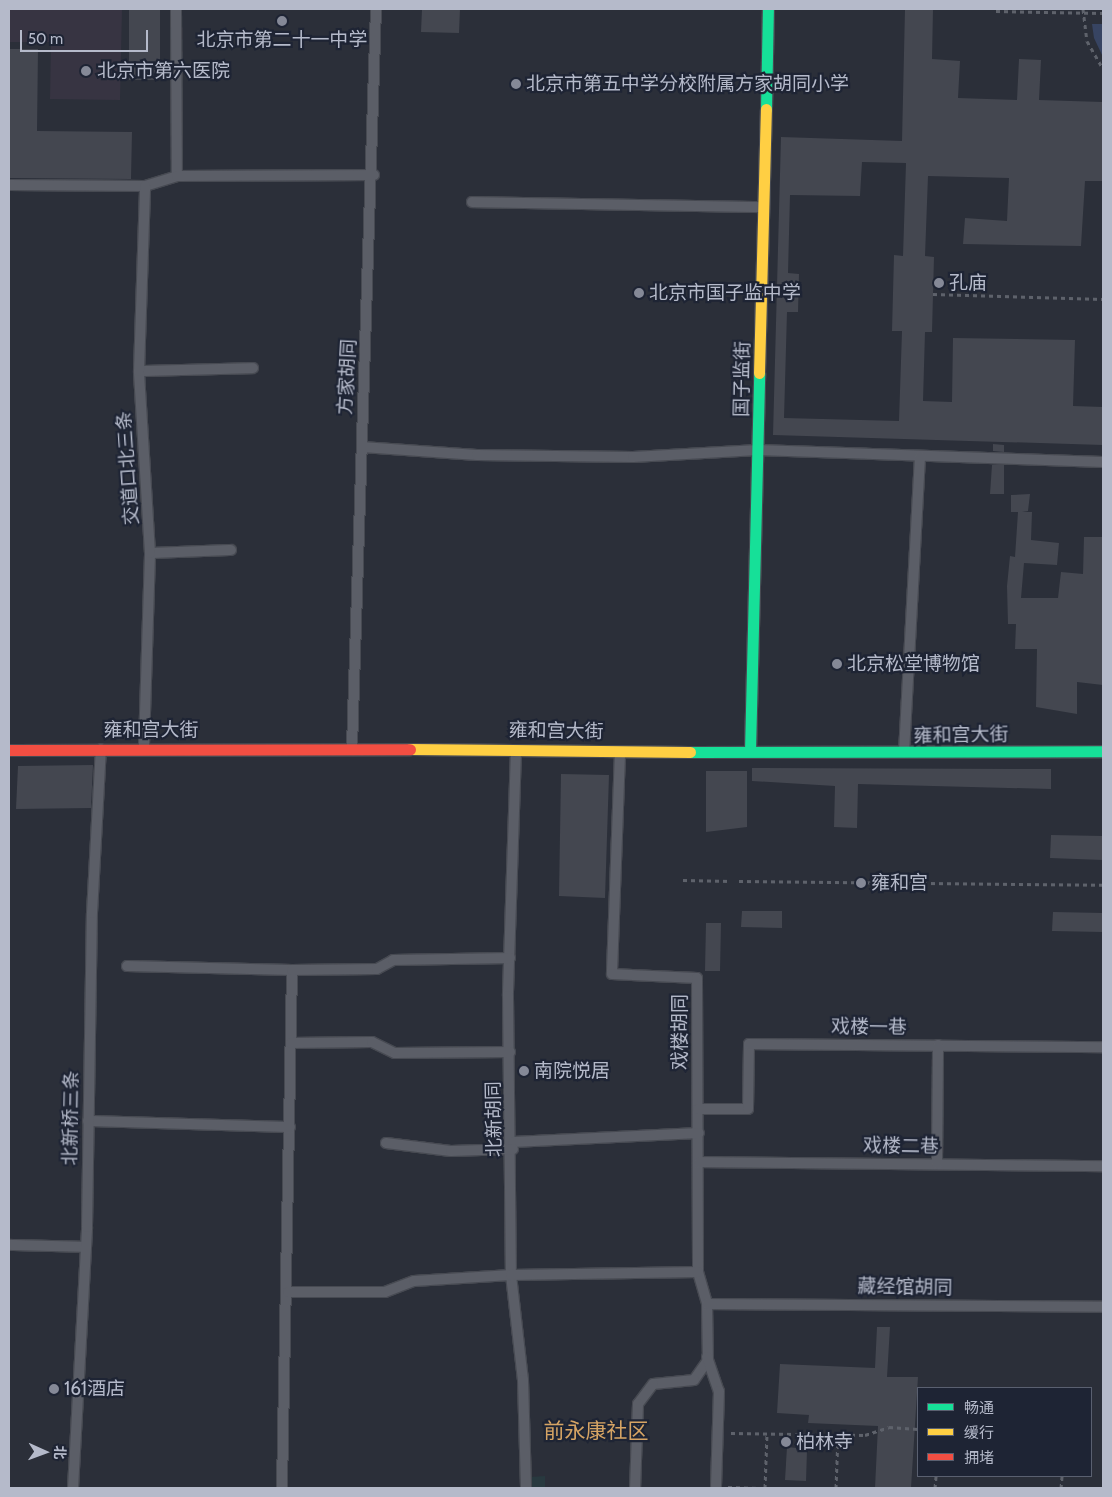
<!DOCTYPE html>
<html>
<head>
<meta charset="utf-8">
<style>
	body { margin:0 }
	#map { position:relative; width:1112px; height:1497px; overflow:hidden; background:#2b2f39; font-family:Cabin,"Noto Sans SC",sans-serif }
	div>[style] { position:absolute }
	.medical>* { inset:0; background:#373442 }
	.green>* { inset:0; background:#28393f }
	.water>* { inset:0; background:#374462 }
	.building>* { inset:0; background:#444750 }
	.path>* { height:3px; margin-top:-1.5px; transform-origin:0; background:repeating-linear-gradient(90deg,#5e626b 0 4px,transparent 0 8px) }
	.roads { filter:drop-shadow(1px 0 #474a52) drop-shadow(-1px 0 #474a52) drop-shadow(0 1px #474a52) drop-shadow(0 -1px #474a52) }
	.lane>* { height:10px; margin:-5px; padding:0 5px; transform-origin:5px; border-radius:5px; background:#5b5e67 }
	.fast>* { height:11px; margin:-5.5px; padding:0 5.5px; transform-origin:5.5px; border-radius:5.5px; background:#16e098 }
	.slow>* { height:11px; margin:-5.5px; padding:0 5.5px; transform-origin:5.5px; border-radius:5.5px; background:#ffcf43 }
	.jam>* { height:11px; margin:-5.5px; padding:0 5.5px; transform-origin:5.5px; border-radius:5.5px; background:#f24e42 }
	.dots>* { width:14px; height:14px; translate:-50% -50%; box-sizing:border-box; border:2px solid #1e2434; border-radius:50% }
	span { translate:-50% -50%; white-space:nowrap; text-align:center; line-height:1.15; -webkit-text-stroke:4.5px #1e2434; paint-order:stroke }
	.poi-label { font-size:19px; color:#b5baca }
	.left { translate:0 -50%; text-align:left }
	.street-label { font-size:19px; color:#b5baca }
	.quarter-label { font-size:21px; color:#d6a464 }
	.frame { position:absolute; inset:0; border:10px solid #b5baca; pointer-events:none }
	.legend { position:absolute; left:917px; top:1387px; width:175px; height:90px; box-sizing:border-box; background:#1e2434; border:1px solid #5a6070; margin:0; padding:6px 9px; list-style:none; font-size:15px; color:#b5baca }
	.legend li { display:flex; align-items:center; gap:10px; height:25px }
	.legend b { width:25px; border:1px solid #5a6070 }
	.north { position:absolute; left:20px; top:1427px; width:50px; height:50px; -webkit-text-stroke:4px #1e2434; paint-order:stroke; rotate:92deg; font-size:14px; font-weight:700; line-height:20px; text-align:center; color:#b5baca }
	.north::after { content:''; display:block; margin:auto; width:18px; height:22px; background:#b5baca; clip-path:polygon(50% 0,100% 100%,50% 72%,0 100%) }
	.scale { position:absolute; left:20px; top:30px; width:128px; height:22px; box-sizing:border-box; border:2px solid #b5baca; border-top:0; padding-left:6px; font-size:15px; line-height:18px; white-space:nowrap; color:#b5baca; -webkit-text-stroke:4px #1e2434; paint-order:stroke }
</style>
</head>
<body>
<div id="map">
	<div class="medical">
		<i style="clip-path:polygon(9px 9px,122px 9px,120px 100px,50px 99px,51px 42px,9px 42px)"></i>
	</div>
	<div class="green">
		<i style="clip-path:polygon(545px 1476px,545px 1488px,530px 1488px,530px 1477px)"></i>
	</div>
	<div class="water">
		<i style="clip-path:polygon(1092px 24px,1103px 24px,1103px 57px,1094px 38px)"></i>
	</div>
	<div class="building">
		<i style="clip-path:polygon(129px 9px,160px 9px,160px 80px,129px 80px)"></i>
		<i style="clip-path:polygon(422px 9px,460px 9px,459px 33px,421px 32px)"></i>
		<i style="clip-path:polygon(evenodd,905px 9px,933px 9px,932px 59px,960px 61px,958px 98px,1017px 100px,1019px 59px,1041px 60px,1039px 100px,1103px 102px,1103px 181px,1085px 181px,1081px 246px,963px 244px,965px 218px,1007px 221px,1009px 178px,928px 176px,925px 256px,934px 257px,932px 332px,925px 332px,923px 401px,952px 402px,953px 338px,1075px 340px,1073px 406px,1103px 407px,1103px 445px,773px 435px,781px 137px,902px 141px,905px 9px,862px 162px,906px 163px,903px 256px,894px 255px,892px 331px,902px 331px,899px 421px,784px 418px,787px 312px,798px 312px,799px 274px,788px 273px,790px 195px,860px 196px,862px 162px)"></i>
		<i style="clip-path:polygon(9px 49px,38px 49px,37px 131px,132px 132px,131px 179px,9px 178px)"></i>
		<i style="clip-path:polygon(993px 444px,1004px 445px,1004px 452px,993px 451px)"></i>
		<i style="clip-path:polygon(992px 465px,1004px 465px,1004px 494px,990px 494px)"></i>
		<i style="clip-path:polygon(1030px 494px,1028px 511px,1022px 512px,1032px 512px,1031px 540px,1059px 543px,1057px 565px,1024px 563px,1021px 598px,1058px 598px,1061px 572px,1083px 574px,1084px 537px,1103px 537px,1103px 685px,1077px 682px,1077px 714px,1036px 707px,1037px 649px,1015px 649px,1016px 624px,1008px 624px,1007px 586px,1010px 556px,1015px 557px,1018px 512px,1011px 512px,1011px 495px)"></i>
		<i style="clip-path:polygon(93px 765px,91px 808px,16px 809px,18px 766px)"></i>
		<i style="clip-path:polygon(752px 768px,1051px 769px,1051px 789px,858px 784px,857px 828px,834px 827px,835px 786px,752px 781px)"></i>
		<i style="clip-path:polygon(706px 771px,747px 771px,747px 827px,706px 832px)"></i>
		<i style="clip-path:polygon(561px 774px,609px 775px,605px 898px,559px 896px)"></i>
		<i style="clip-path:polygon(1051px 835px,1103px 836px,1103px 860px,1050px 858px)"></i>
		<i style="clip-path:polygon(742px 911px,782px 911px,782px 928px,741px 927px)"></i>
		<i style="clip-path:polygon(1053px 912px,1103px 913px,1103px 932px,1052px 931px)"></i>
		<i style="clip-path:polygon(706px 923px,721px 923px,720px 971px,705px 971px)"></i>
		<i style="clip-path:polygon(877px 1327px,890px 1327px,887px 1377px,918px 1377px,911px 1488px,875px 1488px,878px 1426px,808px 1423px,809px 1415px,777px 1413px,780px 1364px,875px 1368px)"></i>
		<i style="clip-path:polygon(787px 1447px,807px 1449px,806px 1481px,785px 1480px)"></i>
	</div>
	<div class="path">
		<i style="left:1083px;top:9px;width:32px;rotate:83deg"></i>
		<i style="left:1087px;top:41px;width:32px;rotate:60deg"></i>
		<i style="left:996px;top:11px;width:107px;rotate:1.1deg"></i>
		<i style="left:933px;top:294px;width:170px;rotate:1.7deg"></i>
		<i style="left:683px;top:880px;width:48px;rotate:1.2deg"></i>
		<i style="left:739px;top:881px;width:364px;rotate:0.6deg"></i>
		<i style="left:731px;top:1433px;width:134px;rotate:0.9deg"></i>
		<i style="left:865px;top:1435px;width:25px;rotate:-18deg"></i>
		<i style="left:889px;top:1427px;width:29px;rotate:4deg"></i>
		<i style="left:728px;top:1487px;width:32px;rotate:2deg"></i>
		<i style="left:765px;top:1488px;width:55px;rotate:-87.9deg"></i>
		<i style="left:836px;top:1488px;width:53px;rotate:-87.8deg"></i>
		<i style="left:935px;top:1488px;width:12px;rotate:-85deg"></i>
		<i style="left:1061px;top:1488px;width:12px;rotate:-85deg"></i>
	</div>
	<div class="roads">
		<div class="lane">
			<i style="left:176px;top:9px;width:167px;rotate:89.7deg"></i>
			<i style="left:9px;top:185px;width:136px;rotate:0.4deg"></i>
			<i style="left:145px;top:186px;width:34px;rotate:-17deg"></i>
			<i style="left:177px;top:176px;width:197px;rotate:-0.3deg"></i>
			<i style="left:472px;top:202px;width:291px;rotate:1deg"></i>
			<i style="left:139px;top:371px;width:114px;rotate:-1.5deg"></i>
			<i style="left:362px;top:447px;width:115px;rotate:4deg"></i>
			<i style="left:477px;top:455px;width:156px;rotate:0.7deg"></i>
			<i style="left:633px;top:457px;width:125px;rotate:-3.2deg"></i>
			<i style="left:758px;top:450px;width:345px;rotate:2deg"></i>
			<i style="left:150px;top:553px;width:81px;rotate:-2.1deg"></i>
			<i style="left:144px;top:745px;width:192px;rotate:-88.2deg"></i>
			<i style="left:150px;top:553px;width:182px;rotate:-93.5deg"></i>
			<i style="left:139px;top:371px;width:185px;rotate:-88.1deg"></i>
			<i style="left:352px;top:747px;width:738px;rotate:-88.14deg"></i>
			<i style="left:516px;top:751px;width:245px;rotate:91.9deg"></i>
			<i style="left:508px;top:996px;width:279px;rotate:89.4deg"></i>
			<i style="left:511px;top:1275px;width:106px;rotate:83.5deg"></i>
			<i style="left:523px;top:1380px;width:108px;rotate:88.4deg"></i>
			<i style="left:904px;top:752px;width:296px;rotate:-86.9deg"></i>
			<i style="left:620px;top:753px;width:221px;rotate:92.1deg"></i>
			<i style="left:612px;top:974px;width:85px;rotate:2.7deg"></i>
			<i style="left:697px;top:978px;width:294px;rotate:89.8deg"></i>
			<i style="left:698px;top:1272px;width:33px;rotate:74deg"></i>
			<i style="left:707px;top:1304px;width:56px;rotate:89deg"></i>
			<i style="left:708px;top:1360px;width:24px;rotate:125deg"></i>
			<i style="left:694px;top:1380px;width:41px;rotate:174.4deg"></i>
			<i style="left:653px;top:1384px;width:25px;rotate:127deg"></i>
			<i style="left:638px;top:1404px;width:84px;rotate:92deg"></i>
			<i style="left:127px;top:966px;width:165px;rotate:1.4deg"></i>
			<i style="left:292px;top:970px;width:518px;rotate:91.11deg"></i>
			<i style="left:292px;top:970px;width:85px;rotate:-0.7deg"></i>
			<i style="left:377px;top:969px;width:18px;rotate:-29deg"></i>
			<i style="left:393px;top:960px;width:117px;rotate:-1deg"></i>
			<i style="left:291px;top:1043px;width:81px;rotate:-0.7deg"></i>
			<i style="left:372px;top:1042px;width:25px;rotate:26deg"></i>
			<i style="left:395px;top:1053px;width:115px;rotate:-0.5deg"></i>
			<i style="left:698px;top:1109px;width:50px"></i>
			<i style="left:748px;top:1109px;width:65px;rotate:-89.1deg"></i>
			<i style="left:749px;top:1044px;width:354px;rotate:0.5deg"></i>
			<i style="left:88px;top:1121px;width:202px;rotate:1.7deg"></i>
			<i style="left:513px;top:1142px;width:186px;rotate:-2.8deg"></i>
			<i style="left:386px;top:1143px;width:65px;rotate:7deg"></i>
			<i style="left:451px;top:1151px;width:62px;rotate:-1.8deg"></i>
			<i style="left:699px;top:1162px;width:404px;rotate:0.6deg"></i>
			<i style="left:937px;top:1164px;width:119px;rotate:-89.5deg"></i>
			<i style="left:9px;top:1245px;width:76px;rotate:1.5deg"></i>
			<i style="left:288px;top:1292px;width:97px"></i>
			<i style="left:385px;top:1292px;width:31px;rotate:-21deg"></i>
			<i style="left:414px;top:1281px;width:97px;rotate:-3.5deg"></i>
			<i style="left:511px;top:1275px;width:187px;rotate:-0.9deg"></i>
			<i style="left:707px;top:1304px;width:396px;rotate:0.4deg"></i>
			<i style="left:707px;top:1357px;width:36px;rotate:71deg"></i>
			<i style="left:719px;top:1391px;width:95px;rotate:91.8deg"></i>
			<i style="left:73px;top:1488px;width:261px;rotate:-86.9deg"></i>
			<i style="left:87px;top:1227px;width:314px;rotate:-89.1deg"></i>
			<i style="left:92px;top:913px;width:164px;rotate:-86.9deg"></i>
		</div>
		<div class="fast">
			<i style="left:766px;top:109px;width:100px;rotate:-88.9deg"></i>
			<i style="left:750px;top:751px;width:378px;rotate:-88.6deg"></i>
			<i style="left:690px;top:752px;width:413px;rotate:-0.1deg"></i>
		</div>
		<div class="slow">
			<i style="left:759px;top:373px;width:264px;rotate:-88.5deg"></i>
			<i style="left:410px;top:749px;width:280px;rotate:0.6deg"></i>
		</div>
		<div class="jam">
			<i style="left:9px;top:750px;width:401px;rotate:-0.1deg"></i>
		</div>
	</div>
	<div class="dots">
		<i style="left:282px;top:21px;background:#858997"></i>
		<i style="left:86px;top:71px;background:#858997"></i>
		<i style="left:516px;top:84px;background:#858997"></i>
		<i style="left:939px;top:283px;background:#858997"></i>
		<i style="left:639px;top:293px;background:#858997"></i>
		<i style="left:837px;top:664px;background:#858997"></i>
		<i style="left:861px;top:883px;background:#858997"></i>
		<i style="left:524px;top:1071px;background:#858997"></i>
		<i style="left:54px;top:1389px;background:#858997"></i>
		<i style="left:786px;top:1442px;background:#858997"></i>
	</div>
	<div class="poi-label">
		<span style="left:282px;top:40px">北京市第二十一中学</span>
		<span class="left" style="left:97px;top:71px">北京市第六医院</span>
		<span class="left" style="left:526px;top:84px">北京市第五中学分校附属方家胡同小学</span>
		<span class="left" style="left:949px;top:283px">孔庙</span>
		<span class="left" style="left:649px;top:293px">北京市国子监中学</span>
		<span class="left" style="left:847px;top:664px">北京松堂博物馆</span>
		<span class="left" style="left:871px;top:883px">雍和宫</span>
		<span class="left" style="left:534px;top:1071px">南院悦居</span>
		<span class="left" style="left:64px;top:1389px">161酒店</span>
		<span class="left" style="left:796px;top:1442px">柏林寺</span>
	</div>
	<div class="street-label">
		<span style="left:347px;top:377px;rotate:-87deg">方家胡同</span>
		<span style="left:742px;top:379px;rotate:-89deg">国子监街</span>
		<span style="left:128px;top:468px;rotate:-94deg">交道口北三条</span>
		<span style="left:151px;top:730px">雍和宫大街</span>
		<span style="left:556px;top:731px;rotate:1deg">雍和宫大街</span>
		<span style="left:961px;top:735px;rotate:-1deg">雍和宫大街</span>
		<span style="left:869px;top:1027px;rotate:1deg">戏楼一巷</span>
		<span style="left:680px;top:1032px;rotate:-90deg">戏楼胡同</span>
		<span style="left:71px;top:1118px;rotate:-89deg">北新桥三条</span>
		<span style="left:494px;top:1119px;rotate:-91deg">北新胡同</span>
		<span style="left:901px;top:1146px;rotate:1deg">戏楼二巷</span>
		<span style="left:905px;top:1287px;rotate:1deg">藏经馆胡同</span>
	</div>
	<div class="quarter-label">
		<span style="left:596px;top:1431px">前永康社区</span>
	</div>
	<div class="frame"></div>
	<ul class="legend">
	<li><b style="height:6px;background:#16e098"></b>畅通</li>
	<li><b style="height:6px;background:#ffcf43"></b>缓行</li>
	<li><b style="height:6px;background:#f24e42"></b>拥堵</li>
	</ul>
	<div class="north">北</div>
	<div class="scale">50 m</div>
</div>
</body>
</html>
